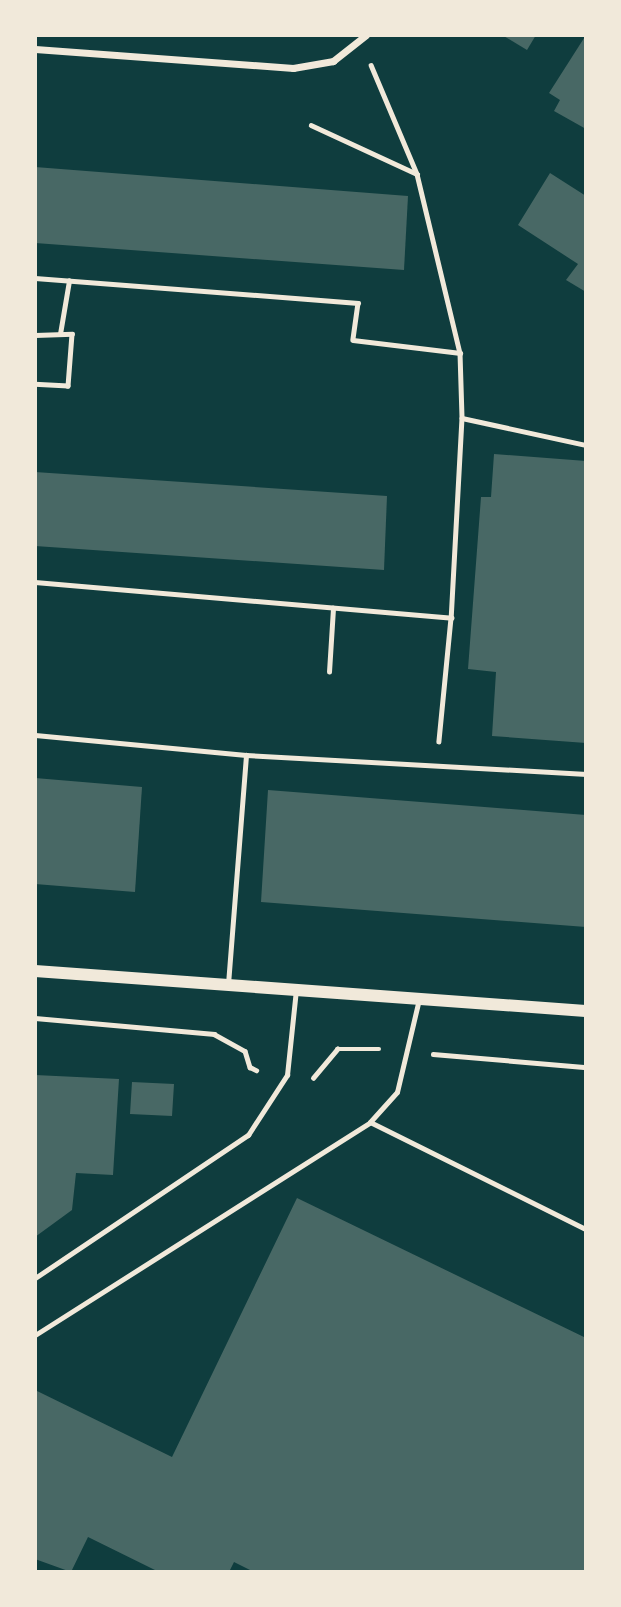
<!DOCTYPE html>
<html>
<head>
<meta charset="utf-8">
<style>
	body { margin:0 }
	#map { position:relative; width:621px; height:1607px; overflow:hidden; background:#0f3d3e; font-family:"Public Sans",sans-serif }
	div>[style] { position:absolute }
	.building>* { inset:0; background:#486865 }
	.path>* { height:4.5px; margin:-2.25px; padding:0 2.25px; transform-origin:2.25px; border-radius:2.25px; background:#f1e9da }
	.service>* { height:5px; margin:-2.5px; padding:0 2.5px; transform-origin:2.5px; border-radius:2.5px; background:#f1e9da }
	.minor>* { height:7px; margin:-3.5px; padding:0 3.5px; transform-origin:3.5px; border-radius:3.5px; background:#f1e9da }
	.tertiary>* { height:12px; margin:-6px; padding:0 6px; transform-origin:6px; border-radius:6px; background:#f1e9da }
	span { translate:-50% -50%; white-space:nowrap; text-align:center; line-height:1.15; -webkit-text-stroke:5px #f1e9da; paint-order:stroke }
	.frame { position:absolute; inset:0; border:37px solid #f1e9da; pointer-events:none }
</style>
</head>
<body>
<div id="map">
	<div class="building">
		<i style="clip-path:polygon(502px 35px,536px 35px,527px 50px)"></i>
		<i style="clip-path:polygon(586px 35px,586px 129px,554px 111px,560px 100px,549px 93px)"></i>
		<i style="clip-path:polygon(35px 167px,408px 196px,404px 270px,35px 243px)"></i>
		<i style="clip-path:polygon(550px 173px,586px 196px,586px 292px,566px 280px,578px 264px,518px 225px)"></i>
		<i style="clip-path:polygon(494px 454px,586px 461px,586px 743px,492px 736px,496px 672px,468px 669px,481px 497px,491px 497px)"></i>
		<i style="clip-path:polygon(35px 472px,387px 496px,384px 570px,35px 546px)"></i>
		<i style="clip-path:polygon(35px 778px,142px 787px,135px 892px,35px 884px)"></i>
		<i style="clip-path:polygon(268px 790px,586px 815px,586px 927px,261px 902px)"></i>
		<i style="clip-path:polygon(35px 1075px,119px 1079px,113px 1175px,76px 1173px,72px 1210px,35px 1237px)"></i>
		<i style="clip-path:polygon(132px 1082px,174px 1084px,172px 1116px,130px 1114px)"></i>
		<i style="clip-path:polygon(297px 1198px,586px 1338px,586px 1572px,254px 1572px,234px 1562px,229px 1572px,159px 1572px,88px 1537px,71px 1572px,35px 1559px,35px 1390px,172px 1457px)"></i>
	</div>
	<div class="path">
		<i style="left:371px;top:65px;width:118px;rotate:67.1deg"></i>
		<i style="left:417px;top:174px;width:184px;rotate:76.5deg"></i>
		<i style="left:460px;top:353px;width:65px;rotate:88.2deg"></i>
		<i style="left:462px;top:418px;width:200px;rotate:93.1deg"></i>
		<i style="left:451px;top:618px;width:124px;rotate:95.6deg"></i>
		<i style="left:311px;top:125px;width:117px;rotate:24.8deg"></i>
		<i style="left:35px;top:278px;width:324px;rotate:4.4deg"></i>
		<i style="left:358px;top:303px;width:37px;rotate:98deg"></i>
		<i style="left:353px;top:340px;width:108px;rotate:6.9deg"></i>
		<i style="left:60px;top:334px;width:54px;rotate:-80.4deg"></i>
		<i style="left:35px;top:335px;width:37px;rotate:-2deg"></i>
		<i style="left:72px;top:334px;width:52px;rotate:94.4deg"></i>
		<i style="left:68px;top:386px;width:33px;rotate:-177deg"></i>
		<i style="left:462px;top:418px;width:127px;rotate:12.3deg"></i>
		<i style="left:35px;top:582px;width:418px;rotate:4.9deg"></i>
		<i style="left:329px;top:672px;width:64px;rotate:-86.4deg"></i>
		<i style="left:35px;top:1018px;width:180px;rotate:5.1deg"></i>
		<i style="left:214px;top:1034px;width:35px;rotate:29deg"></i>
		<i style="left:245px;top:1051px;width:17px;rotate:73deg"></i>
		<i style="left:250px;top:1067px;width:7px;rotate:27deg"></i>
		<i style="left:433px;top:1054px;width:154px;rotate:4.9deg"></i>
		<i style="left:313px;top:1078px;width:38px;rotate:-50deg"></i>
		<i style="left:337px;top:1049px;width:42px"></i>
	</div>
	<div class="service">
		<i style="left:35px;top:735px;width:212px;rotate:5.4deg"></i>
		<i style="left:246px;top:755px;width:341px;rotate:3.2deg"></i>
		<i style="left:228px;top:984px;width:230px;rotate:-85.5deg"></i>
		<i style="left:370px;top:1122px;width:241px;rotate:26.4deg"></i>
		<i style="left:35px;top:1278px;width:257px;rotate:-33.9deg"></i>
		<i style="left:248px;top:1135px;width:72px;rotate:-57deg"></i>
		<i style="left:287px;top:1075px;width:85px;rotate:-84deg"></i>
		<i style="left:35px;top:1335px;width:397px;rotate:-32.4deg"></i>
		<i style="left:370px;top:1122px;width:40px;rotate:-48deg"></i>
		<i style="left:397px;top:1092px;width:96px;rotate:-76.7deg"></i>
	</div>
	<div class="minor">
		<i style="left:35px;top:49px;width:259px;rotate:4.2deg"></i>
		<i style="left:293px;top:68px;width:41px;rotate:-9.9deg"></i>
		<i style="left:333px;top:61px;width:42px;rotate:-38.2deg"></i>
	</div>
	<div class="tertiary">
		<i style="left:35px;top:971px;width:552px;rotate:4.15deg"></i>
	</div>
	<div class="frame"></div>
</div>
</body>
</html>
